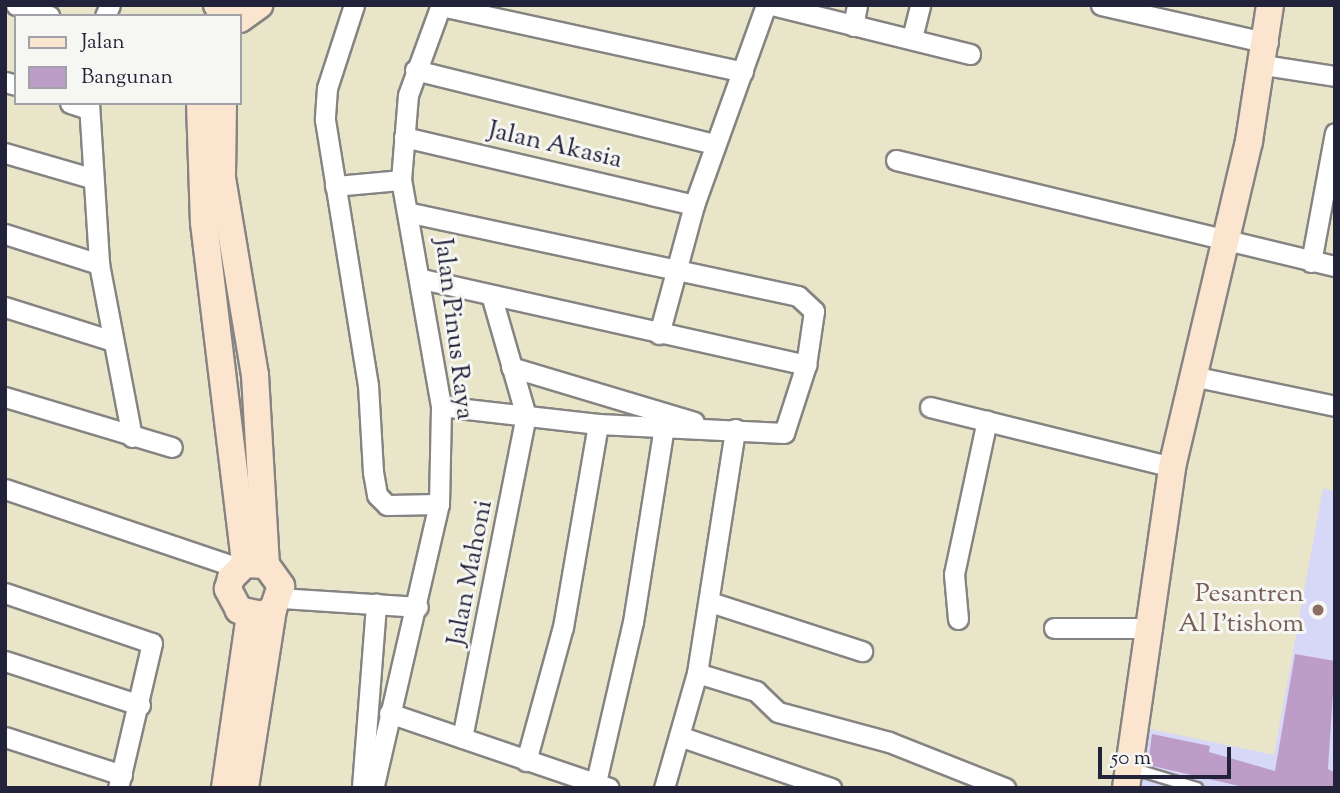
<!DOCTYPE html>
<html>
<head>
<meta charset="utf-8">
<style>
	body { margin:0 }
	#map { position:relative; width:1340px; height:793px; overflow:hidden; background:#e9e5c8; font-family:"Sorts Mill Goudy",serif }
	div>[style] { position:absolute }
	.built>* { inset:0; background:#d7d7f8 }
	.building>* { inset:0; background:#bd9dc8 }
	.roads { filter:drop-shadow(2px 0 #868482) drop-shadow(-2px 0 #868482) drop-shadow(0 2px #868482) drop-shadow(0 -2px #868482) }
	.lane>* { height:10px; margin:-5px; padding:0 5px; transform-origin:5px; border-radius:5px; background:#fff }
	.street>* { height:19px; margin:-9.5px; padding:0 9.5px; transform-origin:9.5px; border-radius:9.5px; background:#fff }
	.secondary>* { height:26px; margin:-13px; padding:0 13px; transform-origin:13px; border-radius:13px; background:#fbe5cf }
	.dots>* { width:19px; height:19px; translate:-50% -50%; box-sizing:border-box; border:4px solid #f6f6f2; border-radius:50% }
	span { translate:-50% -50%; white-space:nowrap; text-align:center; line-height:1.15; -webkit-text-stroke:6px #f6f6f2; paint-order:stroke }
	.street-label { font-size:26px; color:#22223b }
	.education-label { font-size:26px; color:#785e54 }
	.right { translate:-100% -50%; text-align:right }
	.frame { position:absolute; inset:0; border:7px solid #22223b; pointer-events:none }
	.legend { position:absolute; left:14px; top:14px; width:228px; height:91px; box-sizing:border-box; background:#f6f6f2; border:2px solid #a1a1a9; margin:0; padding:9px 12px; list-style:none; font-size:21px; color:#22223b }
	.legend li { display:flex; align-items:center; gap:14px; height:35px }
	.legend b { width:35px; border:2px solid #a1a1a9 }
	.scale { position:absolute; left:1098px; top:747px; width:133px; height:32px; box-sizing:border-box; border:4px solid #22223b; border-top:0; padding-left:9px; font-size:21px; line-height:24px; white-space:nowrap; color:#22223b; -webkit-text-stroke:5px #f6f6f2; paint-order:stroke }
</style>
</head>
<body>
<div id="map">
	<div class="built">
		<i style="clip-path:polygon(1323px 488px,1335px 492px,1335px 788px,1140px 788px,1150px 729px,1274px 755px)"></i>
	</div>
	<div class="building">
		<i style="clip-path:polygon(1295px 654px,1335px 661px,1328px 769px,1335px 773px,1335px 788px,1248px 788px,1148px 765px,1152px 734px,1210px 746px,1209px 752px,1275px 771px)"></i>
	</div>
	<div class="roads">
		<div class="lane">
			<i style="left:1131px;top:768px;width:69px;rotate:16.9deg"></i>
		</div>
		<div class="street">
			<i style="left:16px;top:5px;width:35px;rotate:18deg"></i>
			<i style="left:354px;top:5px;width:87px;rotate:108deg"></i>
			<i style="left:327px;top:88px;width:32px;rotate:94deg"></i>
			<i style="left:325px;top:120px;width:268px;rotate:80.8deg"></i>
			<i style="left:368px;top:385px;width:87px;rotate:86.7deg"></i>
			<i style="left:373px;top:472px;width:23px;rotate:80deg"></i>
			<i style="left:377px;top:495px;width:14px;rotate:45deg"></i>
			<i style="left:387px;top:505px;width:52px;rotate:-1.1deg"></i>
			<i style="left:772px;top:5px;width:204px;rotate:13.9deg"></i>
			<i style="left:1101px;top:5px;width:171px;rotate:12.8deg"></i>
			<i style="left:441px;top:6px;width:309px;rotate:12.3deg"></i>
			<i style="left:105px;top:16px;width:12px;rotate:-66deg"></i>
			<i style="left:853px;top:26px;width:21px;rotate:-79deg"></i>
			<i style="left:912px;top:38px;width:34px;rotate:-76deg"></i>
			<i style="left:1264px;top:65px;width:72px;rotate:8.8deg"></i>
			<i style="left:415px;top:70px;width:309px;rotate:13.9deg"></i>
			<i style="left:5px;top:82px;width:11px;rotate:15deg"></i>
			<i style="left:70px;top:103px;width:19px;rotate:18deg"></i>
			<i style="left:89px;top:103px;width:161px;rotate:86.4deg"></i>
			<i style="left:99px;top:264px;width:176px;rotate:79.2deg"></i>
			<i style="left:404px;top:137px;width:298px;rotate:13.2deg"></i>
			<i style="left:5px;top:153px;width:90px;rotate:16.2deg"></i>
			<i style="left:896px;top:160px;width:452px;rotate:13.6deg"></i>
			<i style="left:335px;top:186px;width:66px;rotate:-5.2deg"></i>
			<i style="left:411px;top:213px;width:396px;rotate:12.1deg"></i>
			<i style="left:798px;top:296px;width:22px;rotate:43deg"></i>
			<i style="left:814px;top:311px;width:55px;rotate:98.4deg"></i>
			<i style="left:806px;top:365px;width:71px;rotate:107.9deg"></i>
			<i style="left:784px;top:433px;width:186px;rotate:-177.2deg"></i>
			<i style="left:598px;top:424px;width:158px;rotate:-173.5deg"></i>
			<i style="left:5px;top:234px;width:99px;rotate:17.7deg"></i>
			<i style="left:1311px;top:262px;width:131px;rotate:-79.5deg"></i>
			<i style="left:422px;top:279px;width:394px;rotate:12.6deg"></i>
			<i style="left:5px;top:307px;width:113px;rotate:17.5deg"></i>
			<i style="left:659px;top:334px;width:134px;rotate:-74.8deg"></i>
			<i style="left:694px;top:205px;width:213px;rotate:-70.2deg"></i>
			<i style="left:511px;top:367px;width:191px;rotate:16.7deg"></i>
			<i style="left:1192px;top:376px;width:146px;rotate:11.8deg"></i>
			<i style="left:5px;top:397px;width:174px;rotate:16.7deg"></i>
			<i style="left:930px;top:407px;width:249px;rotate:13.9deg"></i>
			<i style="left:5px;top:489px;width:246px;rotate:18.7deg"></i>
			<i style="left:5px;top:593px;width:155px;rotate:18.8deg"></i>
			<i style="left:152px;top:643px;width:149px;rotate:103.2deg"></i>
			<i style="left:280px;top:598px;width:138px;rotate:3.7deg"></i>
			<i style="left:710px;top:602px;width:160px;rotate:17.9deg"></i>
			<i style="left:958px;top:619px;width:45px;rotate:-95.1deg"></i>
			<i style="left:954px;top:574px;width:157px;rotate:-77.9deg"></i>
			<i style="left:1054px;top:628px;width:98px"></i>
			<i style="left:5px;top:661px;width:142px;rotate:18.1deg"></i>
			<i style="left:697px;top:673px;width:62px;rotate:17deg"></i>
			<i style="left:756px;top:691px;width:30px;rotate:44deg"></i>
			<i style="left:778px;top:712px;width:115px;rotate:15.1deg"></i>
			<i style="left:889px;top:742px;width:125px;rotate:21.6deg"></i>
			<i style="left:389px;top:713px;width:232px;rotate:18.8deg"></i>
			<i style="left:679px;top:736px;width:161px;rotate:18.9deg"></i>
			<i style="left:5px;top:737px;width:123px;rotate:18deg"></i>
			<i style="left:462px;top:738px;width:328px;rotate:-78.8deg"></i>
			<i style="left:526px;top:416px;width:126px;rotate:-106.1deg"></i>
			<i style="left:526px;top:761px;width:139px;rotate:-74.6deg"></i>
			<i style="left:563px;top:627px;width:206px;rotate:-80.2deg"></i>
			<i style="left:596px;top:782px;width:164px;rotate:-77deg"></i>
			<i style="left:633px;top:622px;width:198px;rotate:-81deg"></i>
			<i style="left:374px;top:785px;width:288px;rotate:-77deg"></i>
			<i style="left:439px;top:504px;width:98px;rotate:-88.8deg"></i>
			<i style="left:441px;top:406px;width:230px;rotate:-100deg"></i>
			<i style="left:401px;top:180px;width:85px;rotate:-85.3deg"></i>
			<i style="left:408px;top:95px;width:96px;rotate:-69.9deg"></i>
			<i style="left:362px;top:787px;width:184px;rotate:-85.6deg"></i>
			<i style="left:664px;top:788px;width:120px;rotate:-74deg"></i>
			<i style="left:697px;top:673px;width:247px;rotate:-81.1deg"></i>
		</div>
		<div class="secondary">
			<i style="left:217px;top:5px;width:14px;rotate:54deg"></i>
			<i style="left:240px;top:19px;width:24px;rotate:-36deg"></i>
			<i style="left:200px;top:103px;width:120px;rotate:88.1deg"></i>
			<i style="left:204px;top:223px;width:343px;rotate:83.1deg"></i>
			<i style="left:223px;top:103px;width:75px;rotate:90.8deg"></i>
			<i style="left:222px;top:178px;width:200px;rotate:80.5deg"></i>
			<i style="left:255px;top:375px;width:190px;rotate:86.7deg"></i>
			<i style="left:266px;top:565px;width:26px;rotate:54deg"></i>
			<i style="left:281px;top:586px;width:24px;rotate:109deg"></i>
			<i style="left:273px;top:609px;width:13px;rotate:151deg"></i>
			<i style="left:262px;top:615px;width:24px;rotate:-168deg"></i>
			<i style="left:239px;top:610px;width:24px;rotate:-118deg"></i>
			<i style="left:228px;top:589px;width:11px;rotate:-75deg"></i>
			<i style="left:231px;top:578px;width:20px;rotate:-45deg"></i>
			<i style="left:245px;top:564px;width:21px;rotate:3deg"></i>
			<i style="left:225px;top:788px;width:175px;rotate:-81.8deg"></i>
			<i style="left:245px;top:788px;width:181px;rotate:-81.1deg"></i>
			<i style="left:1126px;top:788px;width:324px;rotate:-81.8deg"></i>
			<i style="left:1172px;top:467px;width:335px;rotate:-76.7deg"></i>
			<i style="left:1249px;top:141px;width:138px;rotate:-81.2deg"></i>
		</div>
	</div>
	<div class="dots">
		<i style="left:1318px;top:610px;background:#8d6e63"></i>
	</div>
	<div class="street-label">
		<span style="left:555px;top:146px;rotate:13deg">Jalan Akasia</span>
		<span style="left:453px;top:329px;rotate:83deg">Jalan Pinus Raya</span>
		<span style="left:471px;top:573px;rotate:-79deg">Jalan Mahoni</span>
	</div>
	<div class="education-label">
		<span class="right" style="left:1304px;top:610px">Pesantren<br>Al I’tishom</span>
	</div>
	<div class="frame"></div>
	<ul class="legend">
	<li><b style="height:9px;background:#fbe5cf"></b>Jalan</li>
	<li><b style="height:19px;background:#bd9dc8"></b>Bangunan</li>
	</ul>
	<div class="scale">50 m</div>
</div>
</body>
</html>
